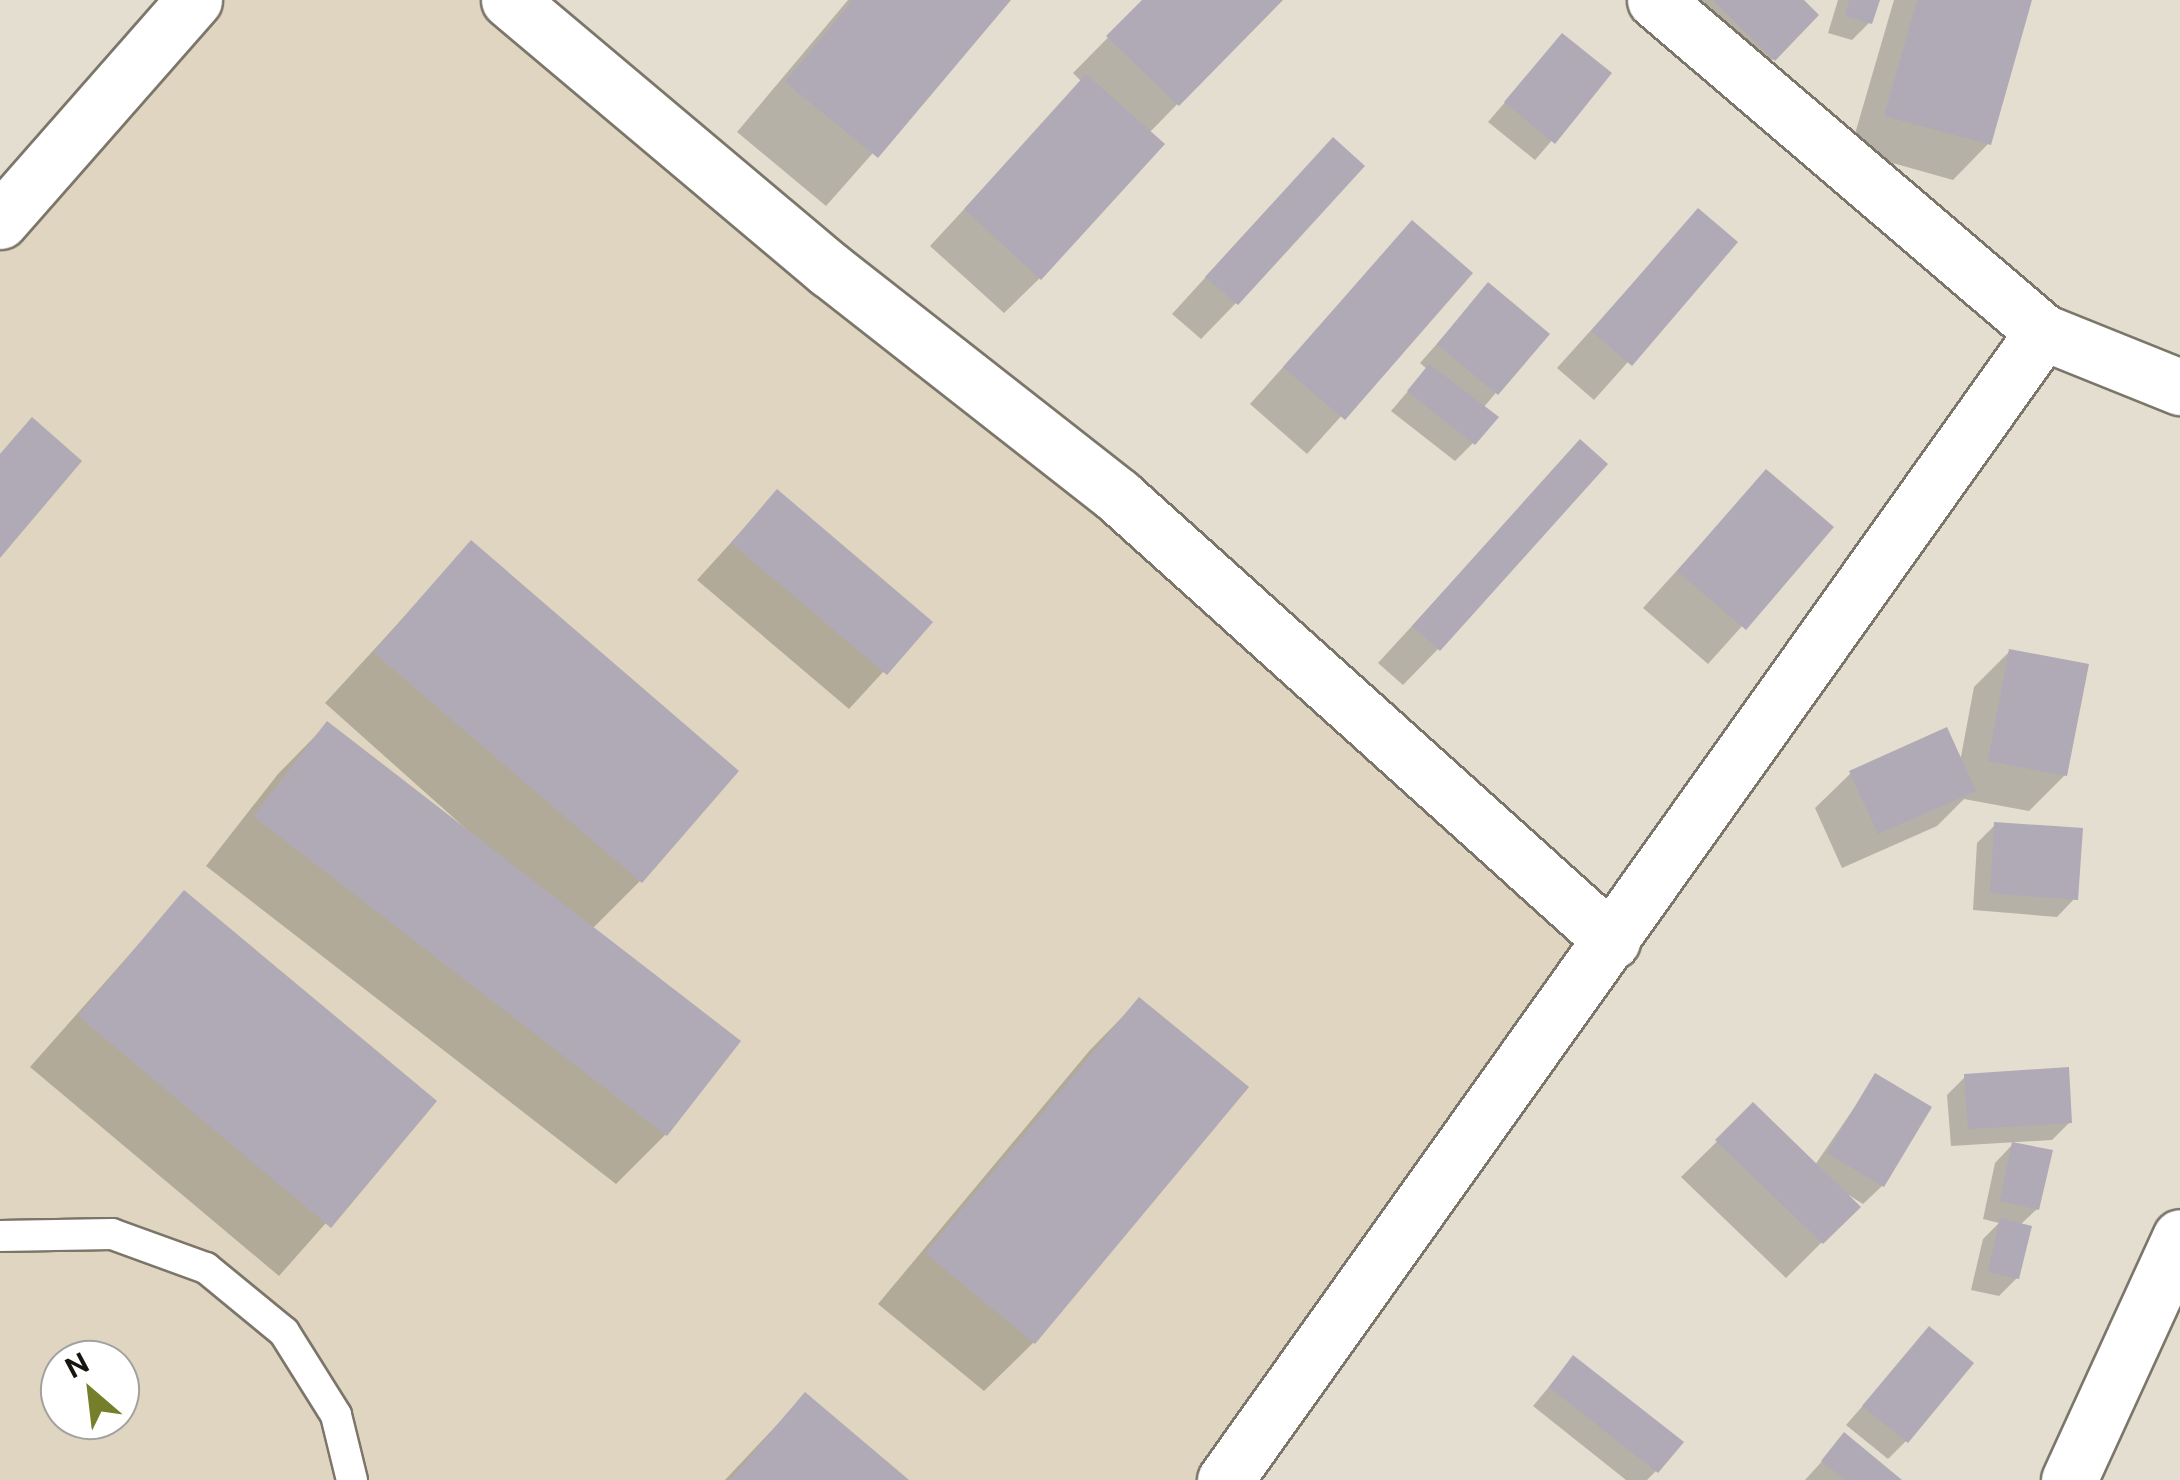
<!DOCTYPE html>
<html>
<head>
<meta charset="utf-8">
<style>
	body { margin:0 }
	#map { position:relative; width:2180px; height:1480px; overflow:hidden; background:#e4ded0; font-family:"Public Sans",sans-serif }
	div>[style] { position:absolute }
	.built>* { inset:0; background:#dfd5c0 }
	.shadow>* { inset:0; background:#0003 }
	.building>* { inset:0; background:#b0a9b6 }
	.roads { filter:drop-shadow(2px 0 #7c766a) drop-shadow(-2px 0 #7c766a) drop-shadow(0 2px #7c766a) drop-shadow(0 -2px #7c766a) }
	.lane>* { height:30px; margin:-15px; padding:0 15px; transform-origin:15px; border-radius:15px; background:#fff }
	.street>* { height:55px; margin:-27.5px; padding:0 27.5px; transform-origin:27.5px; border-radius:27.5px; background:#fff }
	.secondary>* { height:55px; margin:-27.5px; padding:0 27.5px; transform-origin:27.5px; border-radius:27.5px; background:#fff }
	span { translate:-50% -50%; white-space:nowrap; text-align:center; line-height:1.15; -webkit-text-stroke:8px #fff; paint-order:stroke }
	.north { position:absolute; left:40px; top:1340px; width:100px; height:100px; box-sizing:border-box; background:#fff; border:2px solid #a2a19f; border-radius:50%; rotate:332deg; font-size:28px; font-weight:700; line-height:40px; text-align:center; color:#171510 }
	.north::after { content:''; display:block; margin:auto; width:35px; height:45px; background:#757e2a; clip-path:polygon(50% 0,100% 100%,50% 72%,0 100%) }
</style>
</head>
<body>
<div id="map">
	<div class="built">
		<i style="clip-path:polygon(evenodd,194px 0,509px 0,1612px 941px,1225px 1480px,0 1480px,0 221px,194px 0,60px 1360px,120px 1360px,120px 1420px,60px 1420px,60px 1360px)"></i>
	</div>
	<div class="shadow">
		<i style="clip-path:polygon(848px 0,1008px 0,826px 206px,737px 132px)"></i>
		<i style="clip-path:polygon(1145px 0,1279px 0,1149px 133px,1040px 278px,1004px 313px,930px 246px,1082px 82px,1073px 73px)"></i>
		<i style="clip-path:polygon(1652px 0,1800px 0,1773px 59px,1738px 95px)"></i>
		<i style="clip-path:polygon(1838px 0,1877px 0,1870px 22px,1852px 40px,1828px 33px)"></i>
		<i style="clip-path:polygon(2029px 0,1988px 144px,1953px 180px,1850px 151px,1894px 0)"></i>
		<i style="clip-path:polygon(1562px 36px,1609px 74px,1535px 160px,1488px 122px)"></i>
		<i style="clip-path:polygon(1298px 176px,1236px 303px,1201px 339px,1172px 314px)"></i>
		<i style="clip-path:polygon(1698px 211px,1734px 243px,1594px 400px,1557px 368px)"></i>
		<i style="clip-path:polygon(1412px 223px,1470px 273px,1307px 454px,1250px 404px)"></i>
		<i style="clip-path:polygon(1488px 286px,1546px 334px,1483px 408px,1473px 443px,1455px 461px,1391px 411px,1427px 369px,1420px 363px)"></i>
		<i style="clip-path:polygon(1580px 443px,1438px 649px,1403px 685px,1378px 663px)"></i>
		<i style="clip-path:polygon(1766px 472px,1831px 527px,1708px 664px,1643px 608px)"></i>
		<i style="clip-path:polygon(777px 492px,929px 622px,849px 709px,697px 580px)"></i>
		<i style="clip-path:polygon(471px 544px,640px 881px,592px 929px,666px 1134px,616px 1184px,206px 866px,278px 774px,327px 724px,492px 852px,325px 703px)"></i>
		<i style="clip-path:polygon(2010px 651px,2065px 775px,2029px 811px,1964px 799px,1937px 826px,1842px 868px,1815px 808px,1851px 773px,1960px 762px,1974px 687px)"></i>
		<i style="clip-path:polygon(1995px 825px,2075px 898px,2057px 917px,1973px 910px,1977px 843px)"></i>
		<i style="clip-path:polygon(184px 893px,433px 1102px,279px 1276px,30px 1067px)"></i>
		<i style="clip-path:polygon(1139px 1000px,1034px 1342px,984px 1391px,878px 1304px,1090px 1050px)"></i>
		<i style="clip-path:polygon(1876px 1076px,1928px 1108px,1882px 1186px,1863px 1204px,1847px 1194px,1857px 1207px,1786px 1278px,1681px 1177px,1753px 1106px,1815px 1165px)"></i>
		<i style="clip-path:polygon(1965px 1077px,2070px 1122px,2052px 1140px,1951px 1146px,1947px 1095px)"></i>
		<i style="clip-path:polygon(2013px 1144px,2037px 1209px,2020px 1225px,2017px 1278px,1999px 1296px,1971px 1290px,1983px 1239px,1999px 1223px,1983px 1219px,1995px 1163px)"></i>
		<i style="clip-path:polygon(1929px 1330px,1906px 1441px,1888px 1459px,1846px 1425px)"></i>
		<i style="clip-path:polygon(1573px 1358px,1656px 1471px,1647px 1480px,1626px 1480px,1533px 1406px)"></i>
		<i style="clip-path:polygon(805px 1395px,905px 1480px,725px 1480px)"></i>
		<i style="clip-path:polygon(1845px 1436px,1898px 1480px,1805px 1480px)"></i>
	</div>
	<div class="building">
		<i style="clip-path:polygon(853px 0,1011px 0,878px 158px,785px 82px)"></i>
		<i style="clip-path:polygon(1142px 0,1283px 0,1179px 106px,1106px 36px)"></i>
		<i style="clip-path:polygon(1713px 0,1804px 0,1819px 15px,1775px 61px)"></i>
		<i style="clip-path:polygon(1849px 0,1880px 0,1872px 24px,1845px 16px)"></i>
		<i style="clip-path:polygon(1917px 0,2032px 0,1991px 145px,1884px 116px)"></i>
		<i style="clip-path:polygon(1562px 33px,1612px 73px,1555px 144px,1504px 102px)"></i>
		<i style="clip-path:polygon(1086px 74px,1165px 144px,1041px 280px,964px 209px)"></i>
		<i style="clip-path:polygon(1333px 137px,1365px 166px,1238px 305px,1205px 277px)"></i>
		<i style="clip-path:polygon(1698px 208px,1738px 242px,1632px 366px,1591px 331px)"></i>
		<i style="clip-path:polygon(1412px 220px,1473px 273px,1345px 420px,1283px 367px)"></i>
		<i style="clip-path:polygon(1488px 282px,1550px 334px,1498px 395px,1437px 344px)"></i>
		<i style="clip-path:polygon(1429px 364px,1499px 417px,1475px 445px,1407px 391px)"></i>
		<i style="clip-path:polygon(32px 417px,82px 461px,0 558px,0 454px)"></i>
		<i style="clip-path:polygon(1580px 439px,1608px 464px,1440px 651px,1412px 626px)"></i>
		<i style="clip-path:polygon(1766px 469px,1834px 527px,1746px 630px,1677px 571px)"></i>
		<i style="clip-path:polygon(777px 489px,933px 622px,887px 675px,731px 543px)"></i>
		<i style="clip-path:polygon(471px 540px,739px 771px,642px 883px,373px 652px)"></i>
		<i style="clip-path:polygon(2009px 649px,2089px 664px,2067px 776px,1988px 761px)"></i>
		<i style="clip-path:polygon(327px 721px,741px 1041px,667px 1136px,253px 816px)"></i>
		<i style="clip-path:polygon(1947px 727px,1976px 791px,1878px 834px,1849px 771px)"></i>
		<i style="clip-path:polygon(1994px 822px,2083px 828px,2078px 900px,1990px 893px)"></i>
		<i style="clip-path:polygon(184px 890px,437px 1101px,331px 1228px,78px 1016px)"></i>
		<i style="clip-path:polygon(1139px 997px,1249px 1087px,1035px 1344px,925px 1253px)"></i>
		<i style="clip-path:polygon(2069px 1067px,2072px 1123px,1968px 1129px,1964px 1074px)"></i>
		<i style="clip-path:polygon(1875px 1073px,1932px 1107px,1884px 1187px,1827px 1153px)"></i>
		<i style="clip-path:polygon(1753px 1102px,1861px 1207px,1823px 1244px,1715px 1140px)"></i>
		<i style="clip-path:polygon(2012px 1142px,2053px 1150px,2039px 1210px,2000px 1201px)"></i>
		<i style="clip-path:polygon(2000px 1218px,2032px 1226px,2019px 1279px,1988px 1272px)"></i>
		<i style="clip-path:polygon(1929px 1326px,1974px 1363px,1908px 1443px,1862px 1406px)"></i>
		<i style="clip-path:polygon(1573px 1355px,1684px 1442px,1658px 1473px,1549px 1387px)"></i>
		<i style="clip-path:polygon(805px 1392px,909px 1480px,730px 1480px)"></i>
		<i style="clip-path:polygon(1844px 1432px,1902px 1480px,1845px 1480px,1821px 1461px)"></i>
	</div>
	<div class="roads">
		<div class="lane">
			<i style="left:0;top:1236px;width:112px;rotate:-1deg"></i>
			<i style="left:112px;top:1234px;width:100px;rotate:19.9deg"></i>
			<i style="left:206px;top:1268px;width:101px;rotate:39.4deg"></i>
			<i style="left:284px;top:1332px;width:98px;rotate:57.9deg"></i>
			<i style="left:336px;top:1415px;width:67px;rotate:76.2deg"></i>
		</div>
		<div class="street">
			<i style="left:509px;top:0;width:419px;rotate:40.1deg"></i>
			<i style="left:830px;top:270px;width:366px;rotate:38.1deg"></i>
			<i style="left:1118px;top:496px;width:665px;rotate:42.01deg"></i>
			<i style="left:1655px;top:0;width:511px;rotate:40.55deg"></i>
			<i style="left:0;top:221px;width:294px;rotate:-48.7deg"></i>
		</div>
		<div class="secondary">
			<i style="left:1225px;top:1480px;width:1410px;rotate:-54.53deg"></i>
			<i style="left:2043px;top:332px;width:148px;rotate:21.9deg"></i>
			<i style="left:2069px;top:1480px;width:267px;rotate:-65.4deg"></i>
		</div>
	</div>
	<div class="north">N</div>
</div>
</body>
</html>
